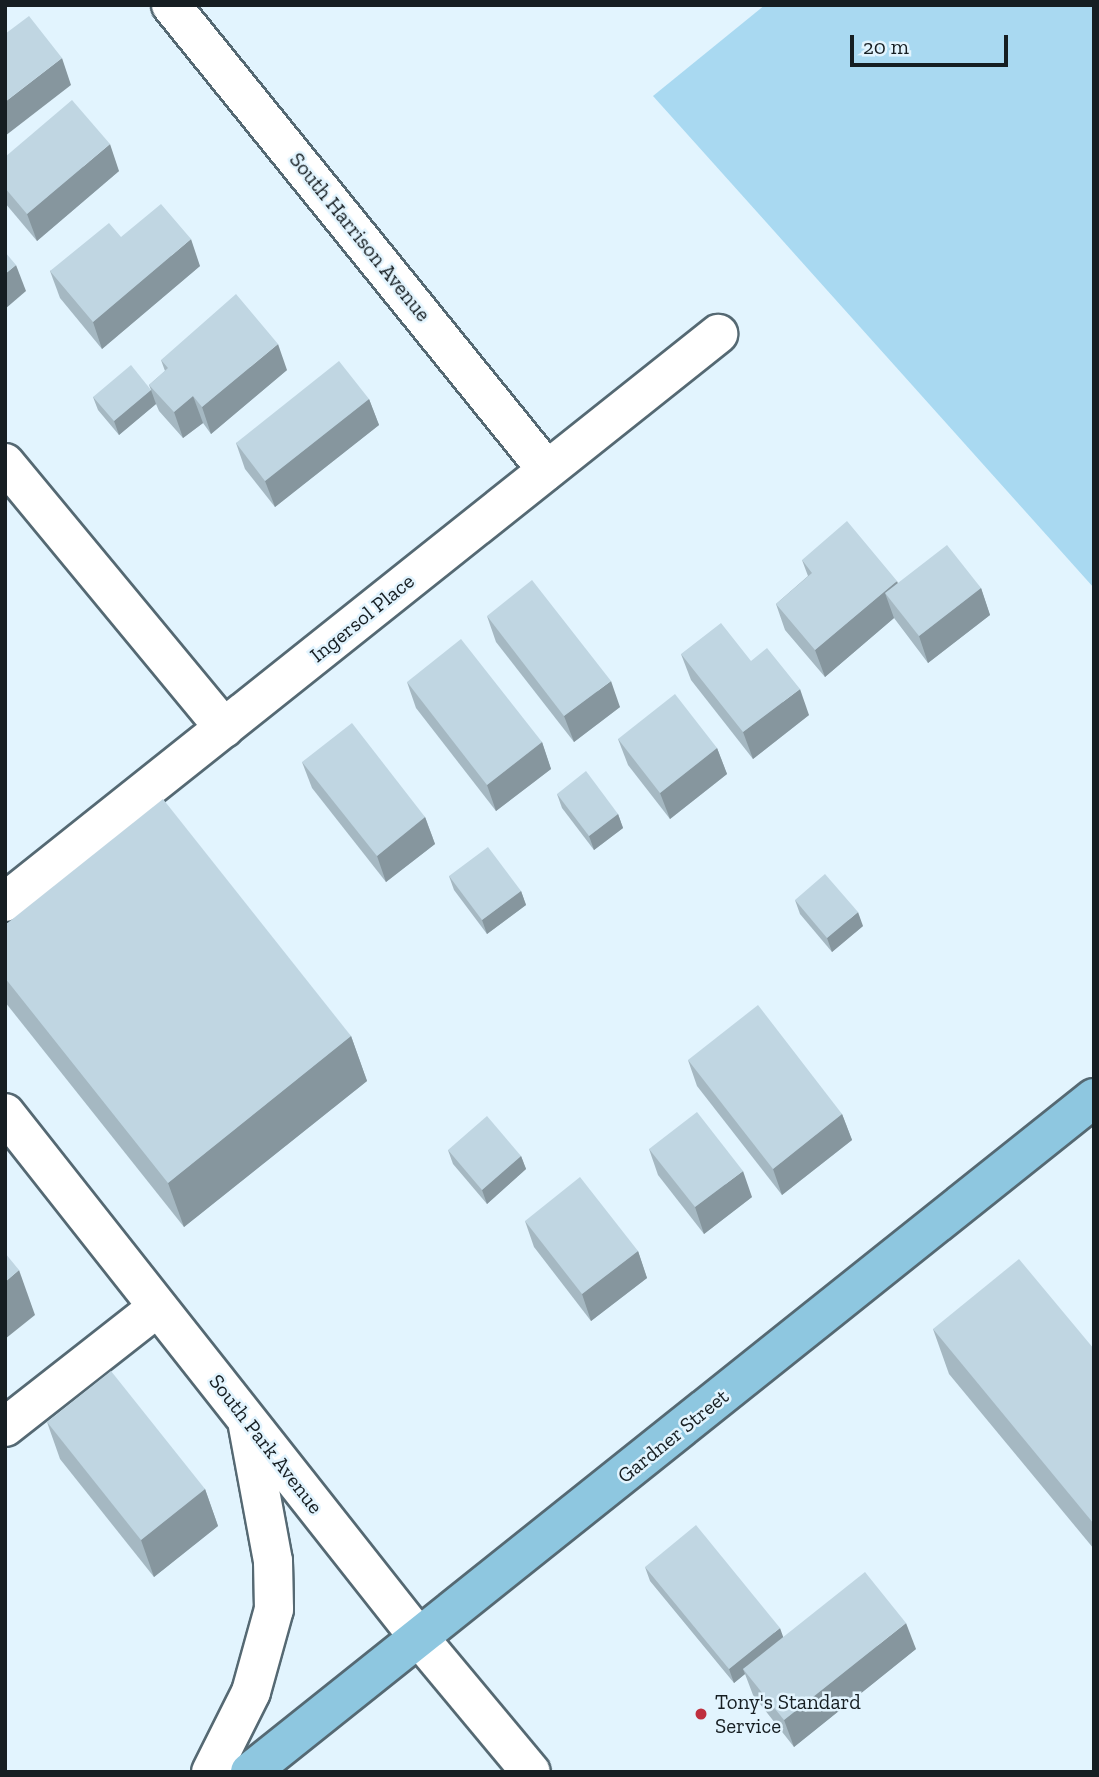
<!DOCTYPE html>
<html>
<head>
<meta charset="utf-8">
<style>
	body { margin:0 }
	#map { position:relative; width:1099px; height:1777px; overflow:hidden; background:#e2f4fe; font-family:"Zilla Slab",serif }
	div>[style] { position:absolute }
	.green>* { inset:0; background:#a9d9f1 }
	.roads { filter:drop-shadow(2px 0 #556973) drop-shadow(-2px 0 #556973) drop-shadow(0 2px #556973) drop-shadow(0 -2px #556973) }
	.minor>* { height:38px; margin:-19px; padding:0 19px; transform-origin:19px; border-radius:19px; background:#fff }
	.major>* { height:38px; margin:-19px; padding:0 19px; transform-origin:19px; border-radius:19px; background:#8ec7e0 }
	.wall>* { inset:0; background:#a5b8c2 }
	.shaded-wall>* { inset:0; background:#86969e }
	.building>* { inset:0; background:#c0d6e2 }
	.dots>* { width:19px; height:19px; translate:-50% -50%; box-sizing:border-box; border:4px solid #e2f4fe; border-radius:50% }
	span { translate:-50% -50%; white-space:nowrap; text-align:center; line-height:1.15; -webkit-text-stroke:5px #e2f4fe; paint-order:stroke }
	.street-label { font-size:21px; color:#161e22 }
	.poi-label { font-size:21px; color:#161e22 }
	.left { translate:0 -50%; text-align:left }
	.frame { position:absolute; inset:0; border:7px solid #161e22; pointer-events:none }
	.scale { position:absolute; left:850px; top:35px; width:158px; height:32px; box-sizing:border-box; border:4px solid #161e22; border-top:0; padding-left:9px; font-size:21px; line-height:24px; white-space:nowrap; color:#161e22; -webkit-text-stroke:5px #e2f4fe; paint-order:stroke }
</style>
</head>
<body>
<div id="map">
	<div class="green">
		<i style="clip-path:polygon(765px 5px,1094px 5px,1094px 588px,653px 96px)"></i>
	</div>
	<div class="roads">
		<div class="minor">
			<i style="left:171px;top:5px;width:598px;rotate:51.04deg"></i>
			<i style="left:5px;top:463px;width:344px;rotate:50.4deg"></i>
			<i style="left:5px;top:902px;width:912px;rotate:-38.54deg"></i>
			<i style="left:5px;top:1113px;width:670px;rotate:51.73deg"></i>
			<i style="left:420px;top:1639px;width:173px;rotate:50.2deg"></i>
			<i style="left:5px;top:1427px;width:194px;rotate:-38.1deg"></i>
			<i style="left:211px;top:1772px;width:89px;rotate:-63.4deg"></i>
			<i style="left:251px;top:1692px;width:86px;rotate:-74.5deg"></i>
			<i style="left:274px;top:1609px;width:48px;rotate:-91.2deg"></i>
			<i style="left:273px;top:1561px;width:137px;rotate:-100.5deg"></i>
		</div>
		<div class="major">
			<i style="left:250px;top:1772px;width:1080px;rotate:-38.61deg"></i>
		</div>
	</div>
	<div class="wall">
		<i style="clip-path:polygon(5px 157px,119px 171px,37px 241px,5px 203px)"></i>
		<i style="clip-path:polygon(121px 237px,200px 266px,102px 349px,60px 298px,50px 271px)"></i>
		<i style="clip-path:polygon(161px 360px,287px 370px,211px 434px,203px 423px,183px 438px,159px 411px,156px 404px,119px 435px,98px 410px,93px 397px,151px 390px,149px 385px,165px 371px)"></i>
		<i style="clip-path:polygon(369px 399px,379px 425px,275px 507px,245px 469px,236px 443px)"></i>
		<i style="clip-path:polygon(802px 560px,898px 583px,981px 588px,990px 615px,928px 663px,894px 618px,825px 677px,785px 630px,776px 604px,808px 576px)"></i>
		<i style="clip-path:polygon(487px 616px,620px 707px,574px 742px,496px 642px)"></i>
		<i style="clip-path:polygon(681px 654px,809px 715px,753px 759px,691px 680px)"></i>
		<i style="clip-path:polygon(407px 682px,542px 742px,551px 769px,496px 811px,416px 708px)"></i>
		<i style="clip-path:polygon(618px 739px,717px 748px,727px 774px,670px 819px,628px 765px)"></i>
		<i style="clip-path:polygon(302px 762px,425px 817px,435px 844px,386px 882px,312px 788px)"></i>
		<i style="clip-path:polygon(557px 794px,618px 814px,623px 828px,594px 850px,562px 808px)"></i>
		<i style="clip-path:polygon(449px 876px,521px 891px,526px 905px,487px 934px,454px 890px)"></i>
		<i style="clip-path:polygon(795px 900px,863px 926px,832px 952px,800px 914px)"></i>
		<i style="clip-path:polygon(5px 925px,351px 1036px,367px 1081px,184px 1227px,5px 1002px)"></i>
		<i style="clip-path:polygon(688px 1060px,842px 1114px,852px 1140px,782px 1195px,697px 1086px)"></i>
		<i style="clip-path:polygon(649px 1149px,752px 1197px,704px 1234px,658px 1175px)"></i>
		<i style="clip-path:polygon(448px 1150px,521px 1156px,526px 1169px,487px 1204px,453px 1164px)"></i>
		<i style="clip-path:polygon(525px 1221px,638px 1251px,647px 1278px,591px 1321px,534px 1247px)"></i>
		<i style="clip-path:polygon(933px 1329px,1094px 1349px,1094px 1549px,949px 1374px)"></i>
		<i style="clip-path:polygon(47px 1422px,205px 1489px,218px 1526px,154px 1577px,60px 1459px)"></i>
		<i style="clip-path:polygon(645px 1567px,783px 1637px,916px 1649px,794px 1747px,753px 1695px,745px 1674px,734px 1683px,650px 1581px)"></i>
	</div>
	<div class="shaded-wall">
		<i style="clip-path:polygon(62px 58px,71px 85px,5px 136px,5px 102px)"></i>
		<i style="clip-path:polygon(110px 144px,119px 171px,37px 241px,27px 214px)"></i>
		<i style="clip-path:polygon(191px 239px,200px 266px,102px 349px,93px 322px)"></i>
		<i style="clip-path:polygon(16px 265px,26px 291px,5px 309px,5px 274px)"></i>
		<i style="clip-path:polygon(278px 344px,287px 370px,211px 434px,202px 407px)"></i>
		<i style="clip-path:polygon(151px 390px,156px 404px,119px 435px,114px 421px)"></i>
		<i style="clip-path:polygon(193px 396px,203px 423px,183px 438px,174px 412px)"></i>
		<i style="clip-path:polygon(369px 399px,379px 425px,275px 507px,265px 481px)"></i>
		<i style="clip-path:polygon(897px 581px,907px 607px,885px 593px,894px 618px,825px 677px,815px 650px)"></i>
		<i style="clip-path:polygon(981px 588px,990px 615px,928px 663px,919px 636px)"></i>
		<i style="clip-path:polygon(611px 681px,620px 707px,574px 742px,564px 716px)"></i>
		<i style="clip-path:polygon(800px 689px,809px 715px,753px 759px,743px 732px)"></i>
		<i style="clip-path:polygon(542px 742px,551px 769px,496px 811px,487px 785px)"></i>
		<i style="clip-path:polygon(717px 748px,727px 774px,670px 819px,660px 793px)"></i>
		<i style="clip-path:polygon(618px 814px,623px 828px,594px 850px,589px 836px)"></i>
		<i style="clip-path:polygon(425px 817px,435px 844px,386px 882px,377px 856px)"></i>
		<i style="clip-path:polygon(521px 891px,526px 905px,487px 934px,482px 920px)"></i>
		<i style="clip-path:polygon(858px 912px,863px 926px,832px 952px,827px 938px)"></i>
		<i style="clip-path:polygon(351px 1036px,367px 1081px,184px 1227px,168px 1183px)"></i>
		<i style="clip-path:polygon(842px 1114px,852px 1140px,782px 1195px,773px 1169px)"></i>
		<i style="clip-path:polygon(521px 1156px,526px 1169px,487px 1204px,482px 1190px)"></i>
		<i style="clip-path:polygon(743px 1171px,752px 1197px,704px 1234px,695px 1207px)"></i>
		<i style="clip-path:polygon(638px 1251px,647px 1278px,591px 1321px,582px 1294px)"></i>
		<i style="clip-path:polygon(19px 1270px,35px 1315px,5px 1339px,5px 1282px)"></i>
		<i style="clip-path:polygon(205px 1489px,218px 1526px,154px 1577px,141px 1540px)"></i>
		<i style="clip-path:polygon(906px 1623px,916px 1649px,794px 1747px,784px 1720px)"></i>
		<i style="clip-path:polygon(780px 1628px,785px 1642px,743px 1669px,745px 1674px,734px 1683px,729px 1669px)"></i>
	</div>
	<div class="building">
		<i style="clip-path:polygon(29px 16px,62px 58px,5px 102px,5px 34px)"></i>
		<i style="clip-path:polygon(72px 100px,110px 144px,27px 214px,5px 188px,5px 157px)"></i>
		<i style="clip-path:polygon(161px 204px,191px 239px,93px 322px,50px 271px,109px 223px,121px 237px)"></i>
		<i style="clip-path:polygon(5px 252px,16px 265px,5px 274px)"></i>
		<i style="clip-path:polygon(236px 294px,278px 344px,202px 407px,193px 396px,174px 412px,149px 385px,168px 368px,161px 360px)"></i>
		<i style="clip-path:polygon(339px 361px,369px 399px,265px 481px,236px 443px)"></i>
		<i style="clip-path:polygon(131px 365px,151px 390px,114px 421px,93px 397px)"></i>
		<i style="clip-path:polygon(847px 521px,897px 581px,815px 650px,776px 604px,812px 573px,802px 560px)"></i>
		<i style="clip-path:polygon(947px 545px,981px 588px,919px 636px,885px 593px)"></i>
		<i style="clip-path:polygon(532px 580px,611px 681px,564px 716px,487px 616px)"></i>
		<i style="clip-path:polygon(721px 623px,751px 661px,767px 648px,800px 689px,743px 732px,681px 654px)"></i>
		<i style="clip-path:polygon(461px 639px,542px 742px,487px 785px,407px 682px)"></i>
		<i style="clip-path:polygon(675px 694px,717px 748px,660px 793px,618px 739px)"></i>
		<i style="clip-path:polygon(352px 723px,425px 817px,377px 856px,302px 762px)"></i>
		<i style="clip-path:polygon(586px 771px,618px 814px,589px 836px,557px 794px)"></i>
		<i style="clip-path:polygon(163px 799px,351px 1036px,168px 1183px,5px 978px,5px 925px)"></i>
		<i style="clip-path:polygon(488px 847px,521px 891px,482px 920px,449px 876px)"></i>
		<i style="clip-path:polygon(825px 874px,858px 912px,827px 938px,795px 900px)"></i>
		<i style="clip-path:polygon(758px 1005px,842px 1114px,773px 1169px,688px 1060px)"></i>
		<i style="clip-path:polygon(697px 1112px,743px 1171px,695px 1207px,649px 1149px)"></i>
		<i style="clip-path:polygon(487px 1116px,521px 1156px,482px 1190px,448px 1150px)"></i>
		<i style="clip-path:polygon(580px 1177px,638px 1251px,582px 1294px,525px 1221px)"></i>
		<i style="clip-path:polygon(5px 1253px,19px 1270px,5px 1282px)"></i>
		<i style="clip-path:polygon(1019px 1259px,1094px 1349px,1094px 1524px,933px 1329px)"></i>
		<i style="clip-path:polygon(111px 1371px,205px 1489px,141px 1540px,47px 1422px)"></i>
		<i style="clip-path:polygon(696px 1525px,780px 1628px,729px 1669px,645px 1567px)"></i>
		<i style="clip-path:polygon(865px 1572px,906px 1623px,784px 1720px,743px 1669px)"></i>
	</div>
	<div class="dots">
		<i style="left:701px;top:1714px;background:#bf2f3e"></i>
	</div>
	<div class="street-label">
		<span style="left:360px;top:237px;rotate:51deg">South Harrison Avenue</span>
		<span style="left:362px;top:618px;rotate:-39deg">Ingersol Place</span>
		<span style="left:673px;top:1436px;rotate:-39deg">Gardner Street</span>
		<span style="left:266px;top:1444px;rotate:52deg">South Park Avenue</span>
	</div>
	<div class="poi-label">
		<span class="left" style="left:715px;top:1714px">Tony's Standard<br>Service</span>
	</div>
	<div class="frame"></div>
	<div class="scale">20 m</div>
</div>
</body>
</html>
